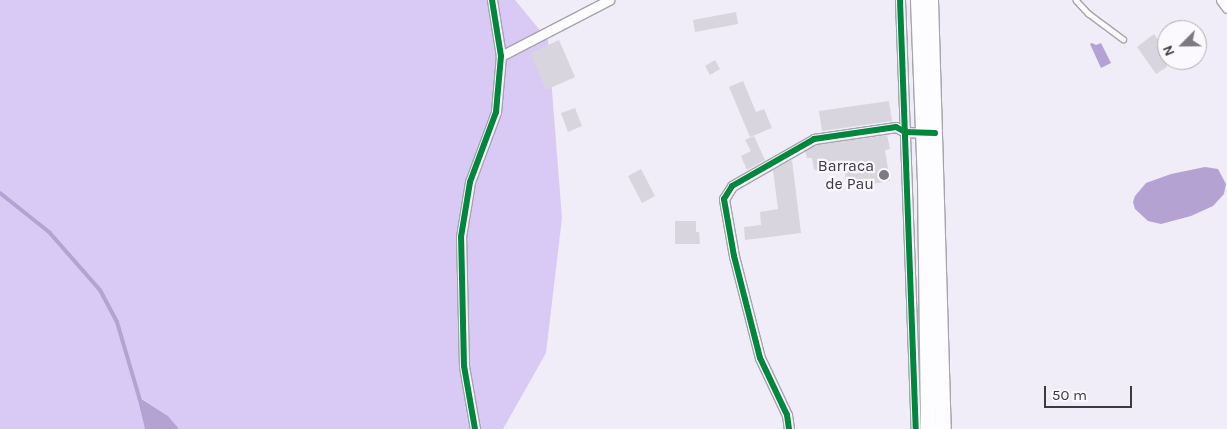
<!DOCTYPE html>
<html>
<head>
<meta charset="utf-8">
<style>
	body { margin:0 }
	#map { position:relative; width:1227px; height:429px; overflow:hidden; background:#f0edf8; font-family:Karla,sans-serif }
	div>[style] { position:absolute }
	.forest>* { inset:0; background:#d9caf5 }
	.water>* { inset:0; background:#b4a2d3 }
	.stream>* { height:4px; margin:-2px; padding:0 2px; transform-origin:2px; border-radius:2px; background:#b4a2d3 }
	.building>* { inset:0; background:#d8d5de }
	.roads { filter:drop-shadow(1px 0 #a6a3ac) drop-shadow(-1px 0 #a6a3ac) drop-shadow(0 1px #a6a3ac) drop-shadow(0 -1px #a6a3ac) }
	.lane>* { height:4.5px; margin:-2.25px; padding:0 2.25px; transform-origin:2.25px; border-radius:2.25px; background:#fdfcfe }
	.street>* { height:9px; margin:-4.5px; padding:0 4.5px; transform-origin:4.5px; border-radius:4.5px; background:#fdfcfe }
	.primary>* { height:15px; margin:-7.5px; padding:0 7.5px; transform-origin:7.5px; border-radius:7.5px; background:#fdfcfe }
	.cycleway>* { height:6px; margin:-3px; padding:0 3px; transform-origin:3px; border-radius:3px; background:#00873e }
	.dots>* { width:14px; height:14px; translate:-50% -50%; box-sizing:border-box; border:2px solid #fbf9fd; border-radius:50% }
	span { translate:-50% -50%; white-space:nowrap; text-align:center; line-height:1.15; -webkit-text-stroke:4.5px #fbf9fd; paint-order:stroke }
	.poi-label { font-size:16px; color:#3d3a42 }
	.right { translate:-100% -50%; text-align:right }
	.north { position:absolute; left:1157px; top:20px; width:50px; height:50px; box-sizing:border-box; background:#fbf9fd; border:1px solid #afadb2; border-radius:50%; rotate:247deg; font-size:14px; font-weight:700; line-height:20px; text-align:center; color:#3d3a42 }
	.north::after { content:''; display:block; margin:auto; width:18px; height:22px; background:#7c7982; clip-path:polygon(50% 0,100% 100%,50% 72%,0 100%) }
	.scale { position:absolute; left:1044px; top:386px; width:88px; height:22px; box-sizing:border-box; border:2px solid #3d3a42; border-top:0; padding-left:6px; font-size:15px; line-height:18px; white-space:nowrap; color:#3d3a42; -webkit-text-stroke:4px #fbf9fd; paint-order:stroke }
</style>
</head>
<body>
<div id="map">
	<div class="forest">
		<i style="clip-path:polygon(0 0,515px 0,548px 40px,562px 218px,546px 353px,503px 429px,179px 429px,168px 416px,138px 396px,145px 429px,0 429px)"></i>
	</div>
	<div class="water">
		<i style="clip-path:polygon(1092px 43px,1096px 45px,1101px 43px,1111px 63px,1101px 68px,1090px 44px)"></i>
		<i style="clip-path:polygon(1205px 167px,1218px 169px,1226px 184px,1224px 194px,1213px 206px,1191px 216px,1161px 224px,1148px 221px,1135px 209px,1133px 202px,1135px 196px,1146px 183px,1171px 174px)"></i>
		<i style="clip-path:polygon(137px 396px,168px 416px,179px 429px,145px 429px)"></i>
	</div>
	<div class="stream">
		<i style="left:0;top:193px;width:63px;rotate:38.5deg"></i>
		<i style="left:49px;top:232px;width:77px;rotate:48.7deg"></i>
		<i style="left:100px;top:290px;width:36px;rotate:62deg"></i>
		<i style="left:117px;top:322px;width:81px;rotate:73.6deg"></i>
	</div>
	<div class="building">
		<i style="clip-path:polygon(736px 12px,738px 24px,695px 32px,693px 20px)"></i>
		<i style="clip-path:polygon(1154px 34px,1167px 52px,1167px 67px,1156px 74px,1137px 47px)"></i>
		<i style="clip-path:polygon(559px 40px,575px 77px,546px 90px,530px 53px)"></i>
		<i style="clip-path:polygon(715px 60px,720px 69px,710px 75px,705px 66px)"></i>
		<i style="clip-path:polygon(743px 81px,756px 112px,764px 109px,772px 128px,750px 137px,729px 87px)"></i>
		<i style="clip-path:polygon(889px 101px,892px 121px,822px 131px,819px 111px)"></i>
		<i style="clip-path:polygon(575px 108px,582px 126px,568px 132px,561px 113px)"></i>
		<i style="clip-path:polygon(887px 135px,890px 149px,885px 150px,890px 181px,847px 188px,844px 165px,814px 170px,812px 158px,807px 158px,805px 151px,816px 145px)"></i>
		<i style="clip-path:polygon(754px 136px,765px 160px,747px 170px,741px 156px,751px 151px,745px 140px)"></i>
		<i style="clip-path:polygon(792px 160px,801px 233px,745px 240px,744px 227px,761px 225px,760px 212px,778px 209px,773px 170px)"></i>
		<i style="clip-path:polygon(641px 169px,655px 196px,642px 203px,628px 176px)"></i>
		<i style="clip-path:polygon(675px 221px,696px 221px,696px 232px,699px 232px,700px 244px,675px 244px)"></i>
	</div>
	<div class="roads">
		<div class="lane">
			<i style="left:1076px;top:0;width:18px;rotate:47deg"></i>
			<i style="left:1088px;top:13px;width:44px;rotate:36.6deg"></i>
		</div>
		<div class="street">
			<i style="left:900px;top:0;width:429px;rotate:87.9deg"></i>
			<i style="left:1221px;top:0;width:10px;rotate:53deg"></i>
			<i style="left:501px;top:56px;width:122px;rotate:-27.4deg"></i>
			<i style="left:475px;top:429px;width:64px;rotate:-99.9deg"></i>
			<i style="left:464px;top:366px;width:129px;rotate:-91.3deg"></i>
			<i style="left:461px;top:237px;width:56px;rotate:-80.7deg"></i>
			<i style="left:470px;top:182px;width:75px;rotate:-69.6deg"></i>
			<i style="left:496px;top:112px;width:56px;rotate:-84.9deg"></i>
			<i style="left:501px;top:56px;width:57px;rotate:-99.1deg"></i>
			<i style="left:789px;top:429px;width:14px;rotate:-98deg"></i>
			<i style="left:787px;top:415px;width:63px;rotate:-115.3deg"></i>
			<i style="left:760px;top:358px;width:105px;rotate:-104.3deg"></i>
			<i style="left:734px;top:256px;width:58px;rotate:-100deg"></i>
			<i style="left:724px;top:199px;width:15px;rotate:-58deg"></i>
			<i style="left:732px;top:186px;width:95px;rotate:-29.8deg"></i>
			<i style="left:814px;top:139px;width:83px;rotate:-8.3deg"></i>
			<i style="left:896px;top:127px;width:10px;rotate:29deg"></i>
			<i style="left:905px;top:132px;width:21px;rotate:3deg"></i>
		</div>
		<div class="primary">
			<i style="left:918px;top:0;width:180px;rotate:87.8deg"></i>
			<i style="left:925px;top:180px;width:249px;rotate:89.3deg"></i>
			<i style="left:930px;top:0;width:429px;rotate:88.3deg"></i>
		</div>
	</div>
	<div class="cycleway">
		<i style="left:900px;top:0;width:429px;rotate:87.9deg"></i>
		<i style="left:475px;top:429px;width:64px;rotate:-99.9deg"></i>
		<i style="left:464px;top:366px;width:129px;rotate:-91.3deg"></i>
		<i style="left:461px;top:237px;width:56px;rotate:-80.7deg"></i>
		<i style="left:470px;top:182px;width:75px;rotate:-69.6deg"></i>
		<i style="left:496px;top:112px;width:56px;rotate:-84.9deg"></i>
		<i style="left:501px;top:56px;width:57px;rotate:-99.1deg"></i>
		<i style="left:789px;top:429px;width:14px;rotate:-98deg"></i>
		<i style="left:787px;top:415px;width:63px;rotate:-115.3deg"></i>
		<i style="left:760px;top:358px;width:105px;rotate:-104.3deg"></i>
		<i style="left:734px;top:256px;width:58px;rotate:-100deg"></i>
		<i style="left:724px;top:199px;width:15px;rotate:-58deg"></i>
		<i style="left:732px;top:186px;width:95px;rotate:-29.8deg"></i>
		<i style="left:814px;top:139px;width:83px;rotate:-8.3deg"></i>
		<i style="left:896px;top:127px;width:10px;rotate:29deg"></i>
		<i style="left:905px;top:132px;width:30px;rotate:2deg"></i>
	</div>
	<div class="dots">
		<i style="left:884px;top:175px;background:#7c7982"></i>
	</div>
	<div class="poi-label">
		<span class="right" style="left:874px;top:175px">Barraca<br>de Pau</span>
	</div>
	<div class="north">N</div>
	<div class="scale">50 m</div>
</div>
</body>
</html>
